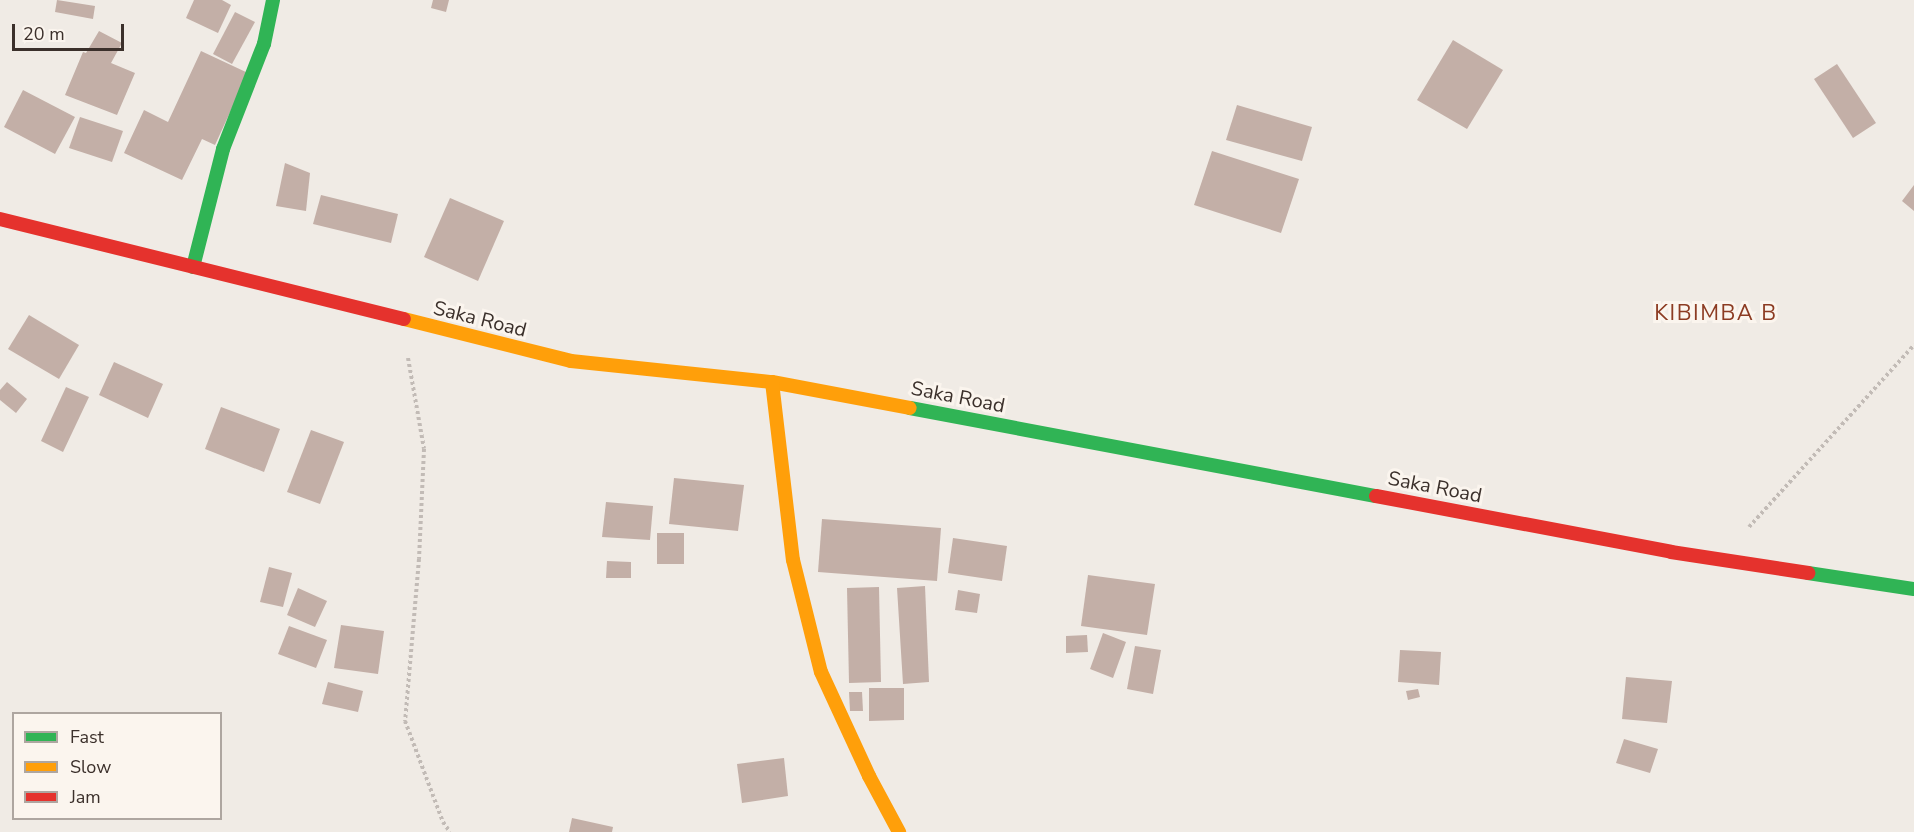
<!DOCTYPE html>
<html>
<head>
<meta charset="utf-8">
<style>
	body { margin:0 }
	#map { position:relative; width:1914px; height:832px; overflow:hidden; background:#f0ebe5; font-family:"Nunito Sans",sans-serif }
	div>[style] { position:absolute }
	.building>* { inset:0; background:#c3afa7 }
	.path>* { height:4px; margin-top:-2px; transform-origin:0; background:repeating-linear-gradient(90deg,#c2bbb6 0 3px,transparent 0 6px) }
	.fast>* { height:14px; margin:-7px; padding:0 7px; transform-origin:7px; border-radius:7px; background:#30b455 }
	.slow>* { height:14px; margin:-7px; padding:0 7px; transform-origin:7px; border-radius:7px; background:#ff9f0a }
	.jam>* { height:14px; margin:-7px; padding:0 7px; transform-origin:7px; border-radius:7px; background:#e5322d }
	span { translate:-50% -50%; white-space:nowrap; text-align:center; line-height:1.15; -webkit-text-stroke:6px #fbf5ee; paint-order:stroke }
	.street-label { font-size:20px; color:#3b302b }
	.quarter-label { font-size:22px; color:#8c3b22; letter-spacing:1.5px }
	.legend { position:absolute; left:12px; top:712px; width:210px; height:108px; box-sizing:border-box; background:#fbf5ee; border:2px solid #aea6a0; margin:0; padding:8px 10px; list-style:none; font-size:18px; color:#3b302b }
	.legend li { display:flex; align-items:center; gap:12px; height:30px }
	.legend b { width:30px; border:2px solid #aea6a0 }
	.scale { position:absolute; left:12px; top:24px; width:112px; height:27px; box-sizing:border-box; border:3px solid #3b302b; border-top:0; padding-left:8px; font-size:18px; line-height:21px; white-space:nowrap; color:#3b302b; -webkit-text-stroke:4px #fbf5ee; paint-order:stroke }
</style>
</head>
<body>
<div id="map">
	<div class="building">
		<i style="clip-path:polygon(57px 0,95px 6px,93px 19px,55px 12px)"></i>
		<i style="clip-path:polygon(194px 0,222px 0,231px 5px,218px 33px,186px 18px)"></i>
		<i style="clip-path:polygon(433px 0,449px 0,446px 12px,431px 8px)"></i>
		<i style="clip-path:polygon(235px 12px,255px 22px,232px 64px,213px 54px)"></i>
		<i style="clip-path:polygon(99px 31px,122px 43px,111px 63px,135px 73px,117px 115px,65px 95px,83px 52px,86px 53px)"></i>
		<i style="clip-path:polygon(1453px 40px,1503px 70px,1467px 129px,1417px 100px)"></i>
		<i style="clip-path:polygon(201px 51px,248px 73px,215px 145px,202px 139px,182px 180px,124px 153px,144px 110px,168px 122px)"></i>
		<i style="clip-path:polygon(1837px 64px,1876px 123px,1853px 138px,1814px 79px)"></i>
		<i style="clip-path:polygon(23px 90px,75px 117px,55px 154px,4px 127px)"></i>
		<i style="clip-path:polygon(1237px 105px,1312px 127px,1302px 161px,1226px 140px)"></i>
		<i style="clip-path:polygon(80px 117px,123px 131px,112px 162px,69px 148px)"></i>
		<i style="clip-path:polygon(1212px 151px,1299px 179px,1281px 233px,1194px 205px)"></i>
		<i style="clip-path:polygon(285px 163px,310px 173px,306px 211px,276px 206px)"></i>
		<i style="clip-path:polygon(1914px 185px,1914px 211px,1902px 201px)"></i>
		<i style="clip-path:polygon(321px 195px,398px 214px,391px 243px,313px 224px)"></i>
		<i style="clip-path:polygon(450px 198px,504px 221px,478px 281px,424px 257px)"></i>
		<i style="clip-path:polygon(29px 315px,79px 345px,59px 379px,8px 349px)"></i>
		<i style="clip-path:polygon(114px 362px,163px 384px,148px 418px,99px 395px)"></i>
		<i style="clip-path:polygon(7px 382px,27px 399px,16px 413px,0 400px,0 390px)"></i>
		<i style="clip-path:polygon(66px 387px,89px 397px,63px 452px,41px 441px)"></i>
		<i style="clip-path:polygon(221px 407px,280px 429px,264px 472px,205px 449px)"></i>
		<i style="clip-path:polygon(311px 430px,344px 442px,320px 504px,287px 492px)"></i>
		<i style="clip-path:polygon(674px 478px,744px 485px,738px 531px,669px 524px)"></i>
		<i style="clip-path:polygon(606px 502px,653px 506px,650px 540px,602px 537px)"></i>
		<i style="clip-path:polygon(822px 519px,941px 528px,937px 581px,818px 572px)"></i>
		<i style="clip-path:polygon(657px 533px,684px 533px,684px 564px,657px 564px)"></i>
		<i style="clip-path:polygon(953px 538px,1007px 546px,1002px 581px,948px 573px)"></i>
		<i style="clip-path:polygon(607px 561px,631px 562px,631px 578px,606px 578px)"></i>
		<i style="clip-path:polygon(269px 567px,292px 573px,283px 607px,260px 602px)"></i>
		<i style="clip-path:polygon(1088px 575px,1155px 584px,1147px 635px,1081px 626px)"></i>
		<i style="clip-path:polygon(925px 586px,929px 682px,903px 684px,897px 588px)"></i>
		<i style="clip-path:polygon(879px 587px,881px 682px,849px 683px,847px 588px)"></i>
		<i style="clip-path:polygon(298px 588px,327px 601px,315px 627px,287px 615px)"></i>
		<i style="clip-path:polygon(958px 590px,980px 594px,977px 613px,955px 610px)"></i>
		<i style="clip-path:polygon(341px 625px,384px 631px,378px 674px,334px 668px)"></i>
		<i style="clip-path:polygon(289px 626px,327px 640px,316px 668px,278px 654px)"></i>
		<i style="clip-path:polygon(1103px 633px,1126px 642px,1113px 678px,1090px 669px)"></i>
		<i style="clip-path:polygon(1087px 635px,1088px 652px,1066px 653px,1066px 636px)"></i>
		<i style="clip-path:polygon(1135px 646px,1161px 650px,1153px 694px,1127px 689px)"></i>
		<i style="clip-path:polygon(1400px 650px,1441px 652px,1439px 685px,1398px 682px)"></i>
		<i style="clip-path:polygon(1626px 677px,1672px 681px,1667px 723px,1622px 719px)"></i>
		<i style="clip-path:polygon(328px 682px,363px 691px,358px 712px,322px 704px)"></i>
		<i style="clip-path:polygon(869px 688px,904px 688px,904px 720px,869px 721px)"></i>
		<i style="clip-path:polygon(1418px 689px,1420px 697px,1408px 700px,1406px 691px)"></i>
		<i style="clip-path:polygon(849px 692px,862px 692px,863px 711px,850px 711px)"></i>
		<i style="clip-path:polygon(1624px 739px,1658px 749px,1650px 773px,1616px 763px)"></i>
		<i style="clip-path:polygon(784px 758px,788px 796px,742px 803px,737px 764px)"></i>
		<i style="clip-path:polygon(572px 818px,613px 827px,612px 832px,569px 832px)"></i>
	</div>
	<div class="path">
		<i style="left:408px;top:358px;width:92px;rotate:80deg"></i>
		<i style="left:424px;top:449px;width:110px;rotate:92.6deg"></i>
		<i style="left:419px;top:559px;width:163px;rotate:94.9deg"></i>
		<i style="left:405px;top:721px;width:108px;rotate:69.4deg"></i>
		<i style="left:443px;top:822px;width:12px;rotate:55deg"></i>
		<i style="left:1749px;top:527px;width:246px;rotate:-47.8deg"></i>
	</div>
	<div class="fast">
		<i style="left:193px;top:267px;width:122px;rotate:-75.7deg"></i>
		<i style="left:223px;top:149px;width:113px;rotate:-68.7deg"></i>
		<i style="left:264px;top:44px;width:45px;rotate:-78.4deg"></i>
		<i style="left:910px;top:408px;width:474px;rotate:10.7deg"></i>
		<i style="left:1808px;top:573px;width:107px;rotate:8.6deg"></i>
	</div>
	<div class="slow">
		<i style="left:404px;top:319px;width:172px;rotate:14.1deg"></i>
		<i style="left:571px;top:361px;width:202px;rotate:6deg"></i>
		<i style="left:772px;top:382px;width:140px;rotate:10.7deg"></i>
		<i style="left:772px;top:382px;width:179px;rotate:83.3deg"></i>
		<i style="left:793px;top:560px;width:115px;rotate:76deg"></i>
		<i style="left:821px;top:672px;width:115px;rotate:65.2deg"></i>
		<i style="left:869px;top:776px;width:64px;rotate:61.8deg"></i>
	</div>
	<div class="jam">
		<i style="left:0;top:219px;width:416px;rotate:13.9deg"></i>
		<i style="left:1376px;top:496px;width:300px;rotate:10.7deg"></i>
		<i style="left:1671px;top:552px;width:139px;rotate:8.7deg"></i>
	</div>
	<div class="street-label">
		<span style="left:480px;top:319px;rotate:14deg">Saka Road</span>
		<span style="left:958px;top:397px;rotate:11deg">Saka Road</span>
		<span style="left:1435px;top:487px;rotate:11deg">Saka Road</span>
	</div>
	<div class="quarter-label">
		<span style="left:1716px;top:314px">KIBIMBA B</span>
	</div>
	<ul class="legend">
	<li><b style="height:8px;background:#30b455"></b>Fast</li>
	<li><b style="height:8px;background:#ff9f0a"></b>Slow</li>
	<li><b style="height:8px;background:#e5322d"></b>Jam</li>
	</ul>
	<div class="scale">20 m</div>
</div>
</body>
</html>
